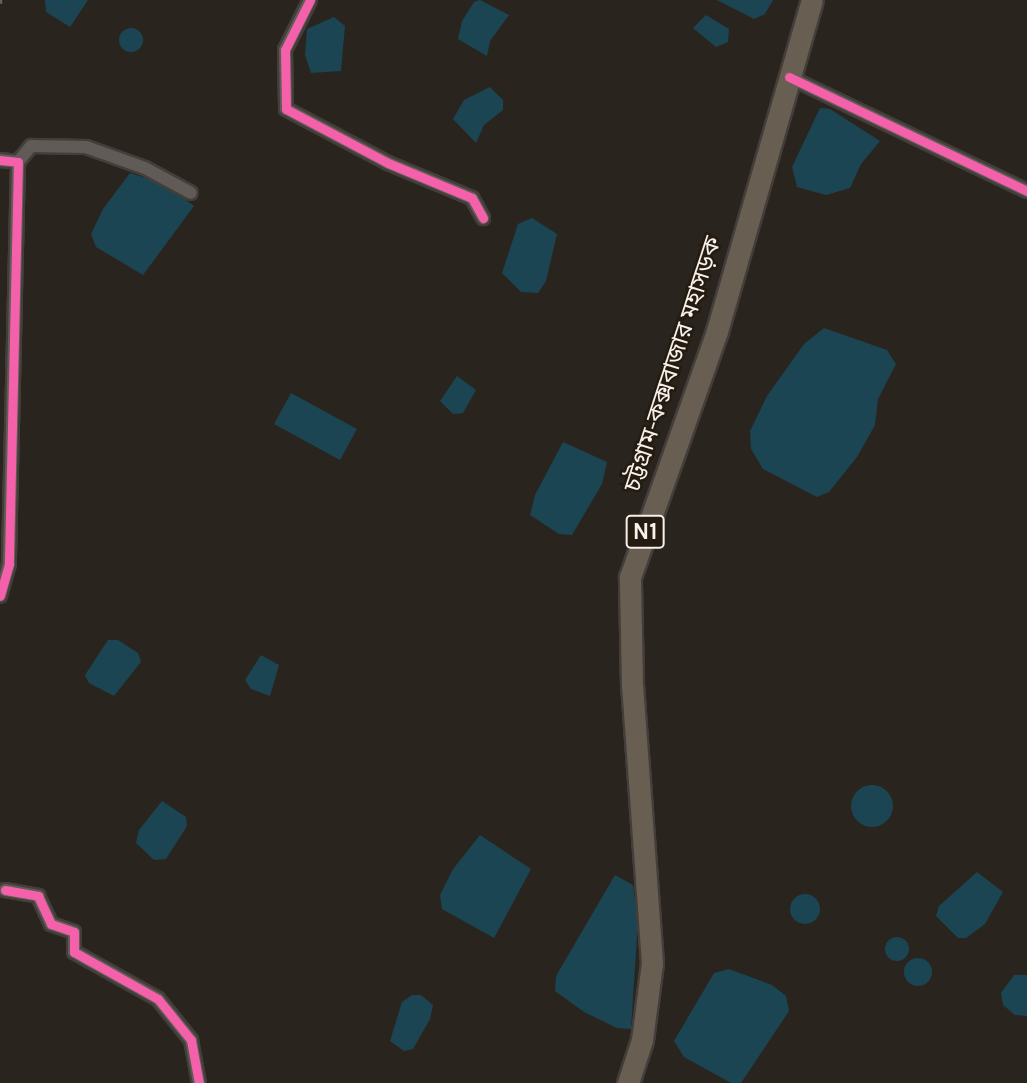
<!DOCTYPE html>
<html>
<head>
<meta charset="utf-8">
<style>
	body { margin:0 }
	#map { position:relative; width:1027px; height:1083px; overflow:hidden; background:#2a241f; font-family:Karla,"Noto Sans Bengali",sans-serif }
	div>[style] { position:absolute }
	.water>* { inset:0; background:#1b4552 }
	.round { border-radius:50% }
	.roads { filter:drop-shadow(2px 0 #443e3b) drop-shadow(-2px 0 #443e3b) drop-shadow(0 2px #443e3b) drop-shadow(0 -2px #443e3b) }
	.minor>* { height:12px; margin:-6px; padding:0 6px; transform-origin:6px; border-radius:6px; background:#605b56 }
	.trunk>* { height:21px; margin:-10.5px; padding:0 10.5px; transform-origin:10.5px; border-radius:10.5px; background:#685e52 }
	.rail>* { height:3.5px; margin-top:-1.75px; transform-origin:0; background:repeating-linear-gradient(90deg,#64605b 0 3.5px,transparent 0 10.5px) }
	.cycleway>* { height:9px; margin:-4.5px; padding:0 4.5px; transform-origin:4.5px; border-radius:4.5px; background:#f560ab }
	span { translate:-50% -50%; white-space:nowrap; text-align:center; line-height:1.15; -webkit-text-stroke:5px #241b11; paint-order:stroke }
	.shield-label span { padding:2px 5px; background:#241b11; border:2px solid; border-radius:5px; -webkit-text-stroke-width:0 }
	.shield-label { font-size:23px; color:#f8f1eb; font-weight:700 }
	.street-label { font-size:24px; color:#f8f1eb }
</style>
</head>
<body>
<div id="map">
	<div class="water">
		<i style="clip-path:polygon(45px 0,88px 0,70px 27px,46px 12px)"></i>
		<i style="clip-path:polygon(480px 0,509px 15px,490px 41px,487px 56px,458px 39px,462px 21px,474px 2px)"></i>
		<i style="clip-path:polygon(717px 0,773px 0,765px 14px,754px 19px)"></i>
		<i style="clip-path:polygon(706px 15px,729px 29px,728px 42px,716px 47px,693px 28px)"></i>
		<i style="clip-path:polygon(334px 17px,345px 26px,341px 71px,311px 73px,305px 55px,307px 29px)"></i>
		<i class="round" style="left:119px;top:28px;width:24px;height:24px"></i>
		<i style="clip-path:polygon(490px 87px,503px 100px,503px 110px,484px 125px,476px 143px,453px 119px,464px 100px)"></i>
		<i style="clip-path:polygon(820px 108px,830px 109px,880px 141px,861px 164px,850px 188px,826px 195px,797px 187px,792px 167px)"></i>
		<i style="clip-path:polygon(130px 173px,164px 184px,194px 206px,143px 275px,96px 247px,91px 234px,103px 209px)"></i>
		<i style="clip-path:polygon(532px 218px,557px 234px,546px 281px,538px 293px,521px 292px,502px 273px,518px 224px)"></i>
		<i style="clip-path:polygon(824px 328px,887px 350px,896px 364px,878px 399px,875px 425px,857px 457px,829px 492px,817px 497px,763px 469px,751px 449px,750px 431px,767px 396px,804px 344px)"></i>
		<i style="clip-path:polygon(457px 376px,476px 390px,463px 413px,453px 414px,440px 401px)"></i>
		<i style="clip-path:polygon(291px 393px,357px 429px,340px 460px,274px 424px)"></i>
		<i style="clip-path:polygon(563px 442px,607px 462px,602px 484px,572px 535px,559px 534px,530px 515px,535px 495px)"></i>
		<i style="clip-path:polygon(108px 640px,118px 640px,138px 653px,141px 662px,114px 696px,89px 683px,85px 675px)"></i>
		<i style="clip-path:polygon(261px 655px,279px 665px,270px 696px,251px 689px,245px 680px)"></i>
		<i class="round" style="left:851px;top:785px;width:42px;height:42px"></i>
		<i style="clip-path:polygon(162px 801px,186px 817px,187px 826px,166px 859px,154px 860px,136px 843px,139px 830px)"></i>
		<i style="clip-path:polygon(480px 835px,531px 869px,494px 938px,442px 909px,440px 895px,453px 869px)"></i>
		<i style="clip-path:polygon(977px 872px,1003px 892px,985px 924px,966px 938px,958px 938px,936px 916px,939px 906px)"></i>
		<i style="clip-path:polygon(615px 875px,633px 885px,638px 921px,631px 1029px,617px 1028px,584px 1012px,555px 991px,556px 976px)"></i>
		<i class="round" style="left:790px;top:894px;width:30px;height:30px"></i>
		<i class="round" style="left:885px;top:937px;width:24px;height:24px"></i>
		<i class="round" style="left:904px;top:958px;width:28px;height:28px"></i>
		<i style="clip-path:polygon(729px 969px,772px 985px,786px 996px,789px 1011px,741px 1083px,731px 1083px,684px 1057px,674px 1041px,714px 973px)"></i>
		<i style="clip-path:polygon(1014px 975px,1027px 975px,1027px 1016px,1015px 1015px,1003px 1005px,1001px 993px)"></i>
		<i style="clip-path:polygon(412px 995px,421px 995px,433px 1005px,430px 1019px,413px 1049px,404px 1051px,390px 1041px,402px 1002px)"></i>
	</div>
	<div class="roads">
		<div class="minor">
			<i style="left:310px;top:0;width:56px;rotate:116.6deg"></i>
			<i style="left:285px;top:50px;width:59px;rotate:89deg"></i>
			<i style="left:286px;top:109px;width:115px;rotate:27.9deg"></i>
			<i style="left:388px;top:163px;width:91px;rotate:22.6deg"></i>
			<i style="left:472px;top:198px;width:23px;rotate:61deg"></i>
			<i style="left:789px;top:77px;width:264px;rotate:25.6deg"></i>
			<i style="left:0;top:160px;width:18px;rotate:6deg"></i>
			<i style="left:18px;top:162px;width:402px;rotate:91.3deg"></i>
			<i style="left:9px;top:564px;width:33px;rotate:106deg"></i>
			<i style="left:18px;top:162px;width:21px;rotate:-51deg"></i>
			<i style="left:31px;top:146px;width:55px;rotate:1deg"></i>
			<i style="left:86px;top:147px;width:63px;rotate:19.6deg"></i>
			<i style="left:145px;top:168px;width:52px;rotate:28.5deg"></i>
			<i style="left:5px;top:890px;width:34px;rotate:10deg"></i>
			<i style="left:38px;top:896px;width:31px;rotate:65deg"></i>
			<i style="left:51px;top:924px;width:24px;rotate:19deg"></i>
			<i style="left:74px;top:932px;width:20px;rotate:90deg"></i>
			<i style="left:74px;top:952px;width:96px;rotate:29.2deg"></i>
			<i style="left:158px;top:999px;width:53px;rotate:51.2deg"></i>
			<i style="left:191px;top:1040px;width:44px;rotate:79.5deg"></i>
		</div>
		<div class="trunk">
			<i style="left:628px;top:1083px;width:45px;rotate:-72deg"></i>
			<i style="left:642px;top:1040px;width:78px;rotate:-82.6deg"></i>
			<i style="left:652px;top:963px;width:278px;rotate:-94.1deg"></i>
			<i style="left:632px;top:686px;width:109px;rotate:-91.1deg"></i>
			<i style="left:630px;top:577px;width:261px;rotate:-70.5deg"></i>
			<i style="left:717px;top:331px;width:344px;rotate:-74deg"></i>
		</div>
	</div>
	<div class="rail">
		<i style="left:0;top:4px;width:4px;rotate:-90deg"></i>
	</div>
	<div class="cycleway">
		<i style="left:310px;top:0;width:56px;rotate:116.6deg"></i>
		<i style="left:285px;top:50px;width:59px;rotate:89deg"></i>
		<i style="left:286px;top:109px;width:115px;rotate:27.9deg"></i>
		<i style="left:388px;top:163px;width:91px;rotate:22.6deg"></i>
		<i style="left:472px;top:198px;width:23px;rotate:61deg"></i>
		<i style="left:789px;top:77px;width:264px;rotate:25.6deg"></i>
		<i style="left:0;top:160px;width:18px;rotate:6deg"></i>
		<i style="left:18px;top:162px;width:402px;rotate:91.3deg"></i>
		<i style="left:9px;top:564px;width:33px;rotate:106deg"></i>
		<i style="left:5px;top:890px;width:34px;rotate:10deg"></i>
		<i style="left:38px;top:896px;width:31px;rotate:65deg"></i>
		<i style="left:51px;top:924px;width:24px;rotate:19deg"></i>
		<i style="left:74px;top:932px;width:20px;rotate:90deg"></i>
		<i style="left:74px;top:952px;width:96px;rotate:29.2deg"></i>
		<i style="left:158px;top:999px;width:53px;rotate:51.2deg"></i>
		<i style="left:191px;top:1040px;width:44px;rotate:79.5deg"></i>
	</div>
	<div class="shield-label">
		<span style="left:645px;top:532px">N1</span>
	</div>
	<div class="street-label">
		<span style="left:673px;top:364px;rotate:-72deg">চট্টগ্রাম-কক্সবাজার মহাসড়ক</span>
	</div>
</div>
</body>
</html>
